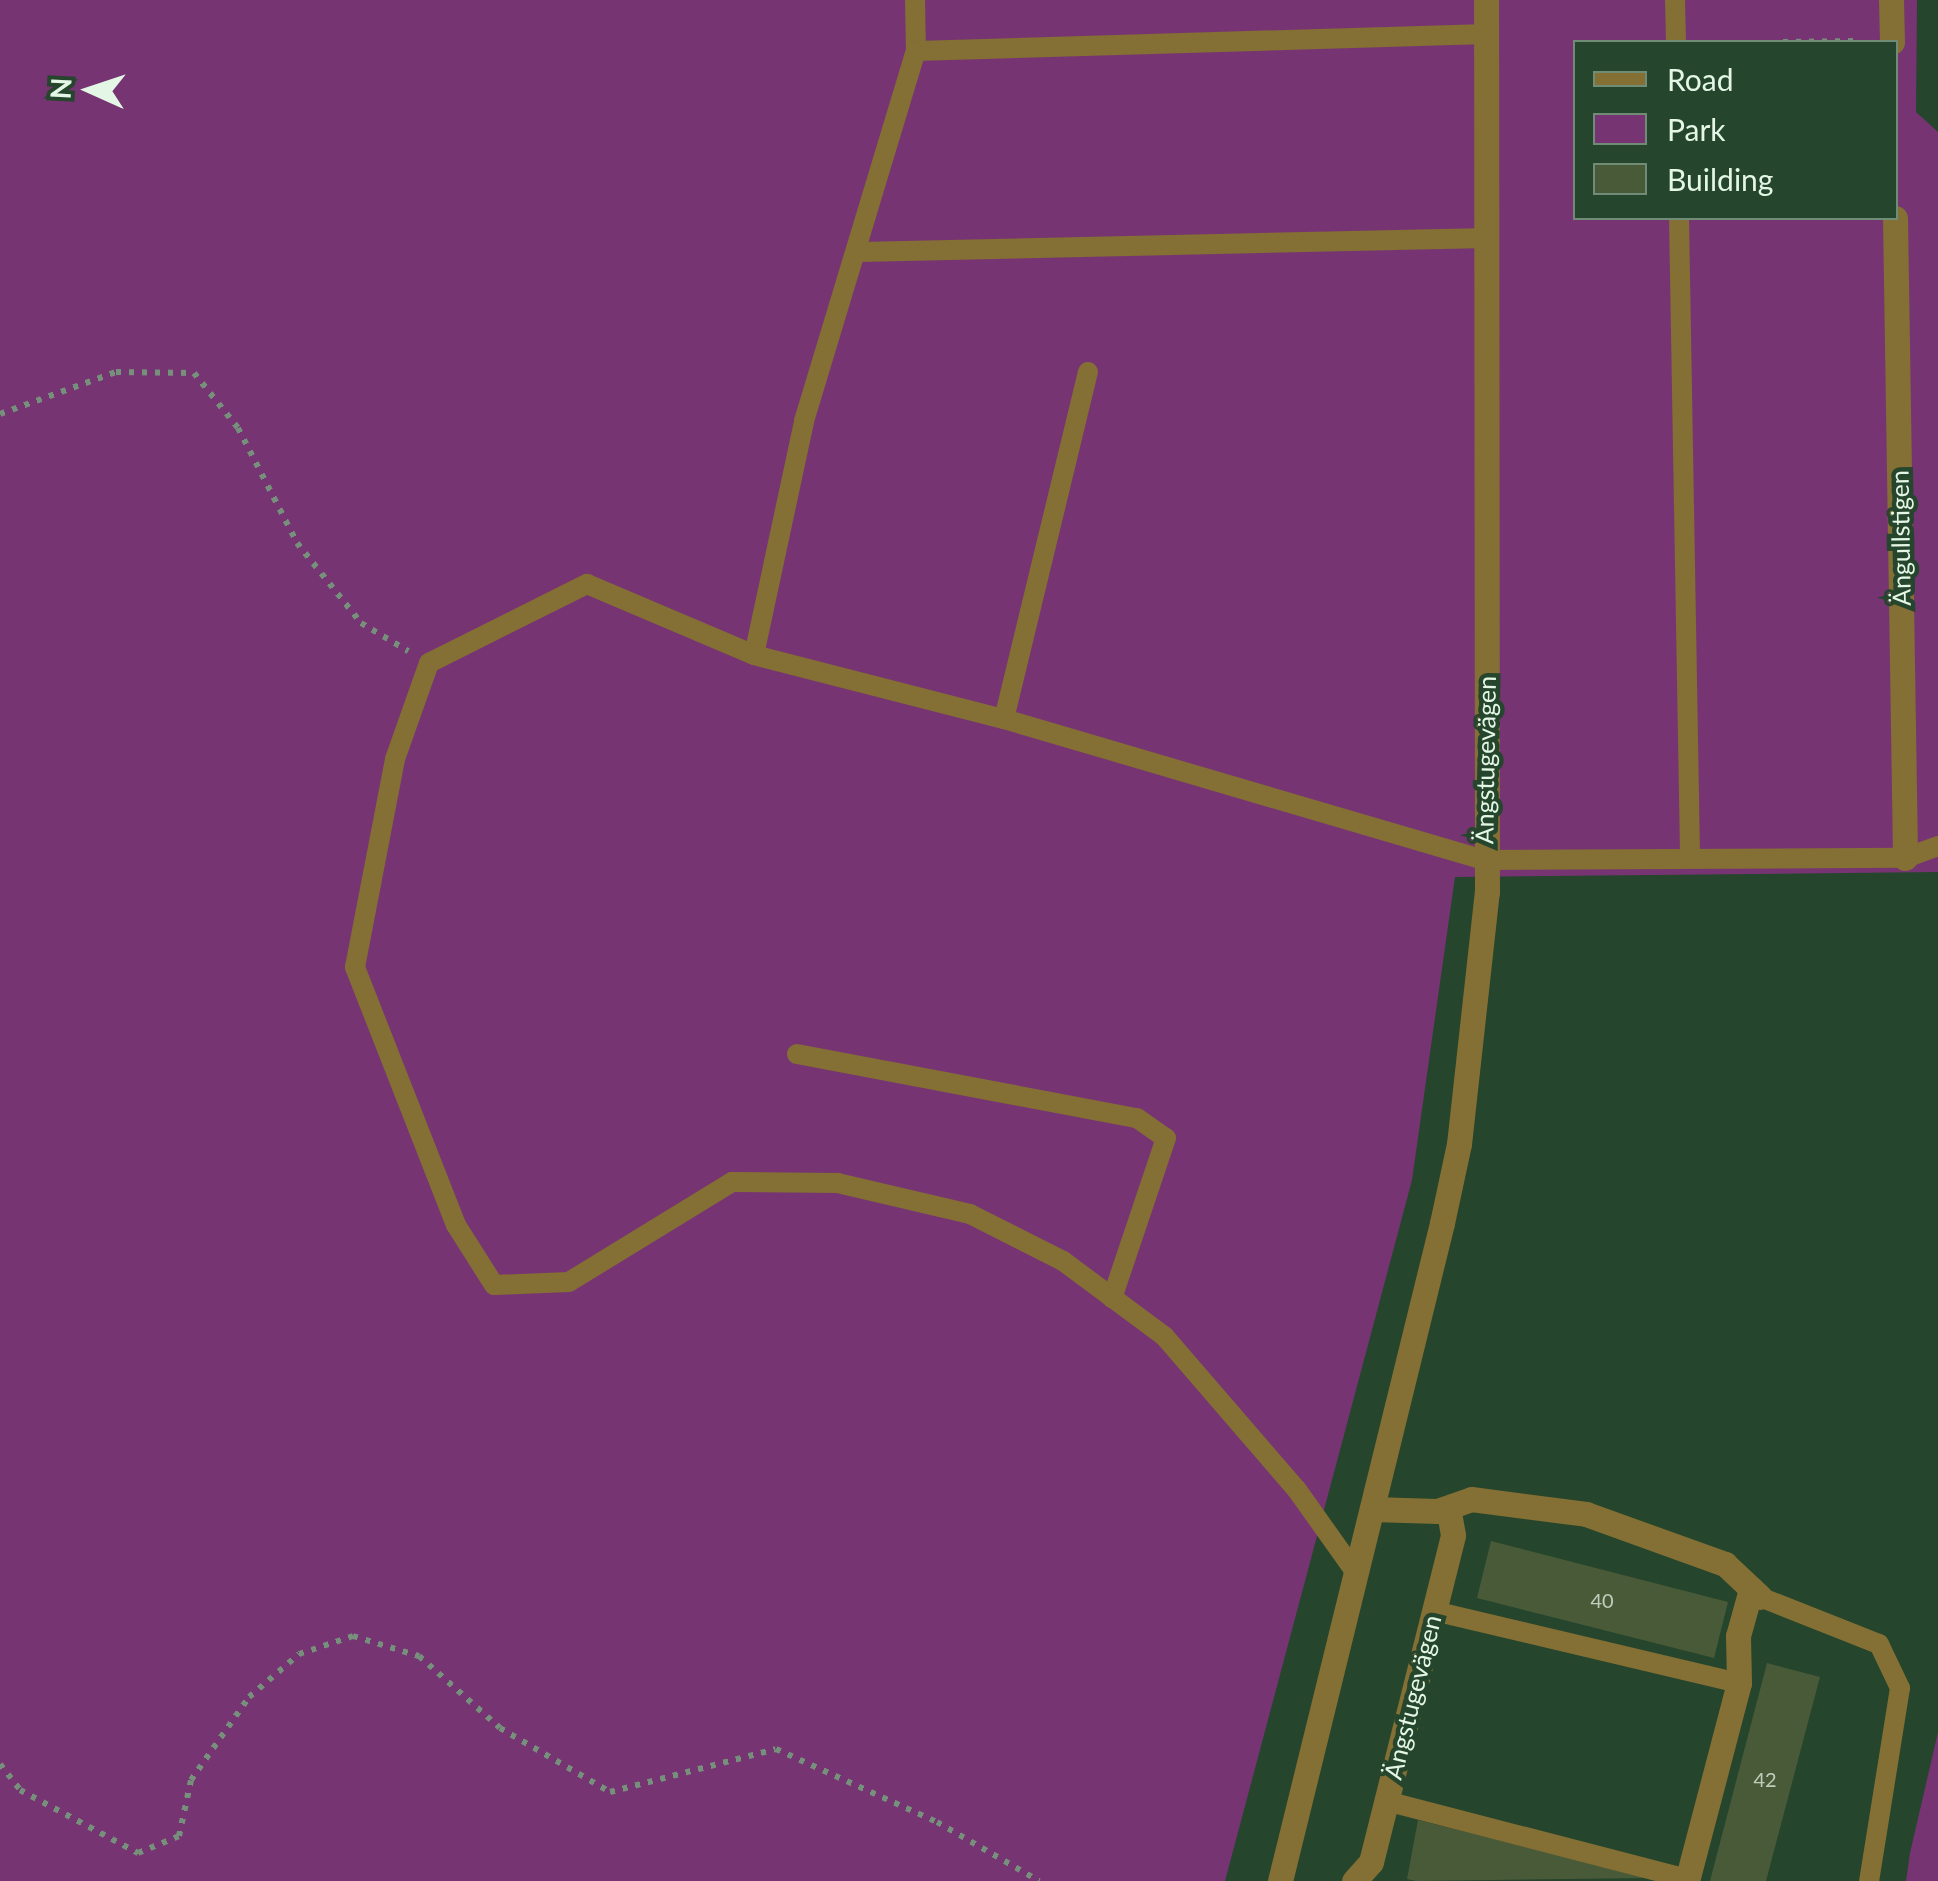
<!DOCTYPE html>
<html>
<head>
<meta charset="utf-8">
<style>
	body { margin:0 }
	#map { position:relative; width:1938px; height:1881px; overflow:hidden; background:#25452c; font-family:Lato,sans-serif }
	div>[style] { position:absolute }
	.green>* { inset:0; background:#763572 }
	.building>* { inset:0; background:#495a38 }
	.path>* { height:6px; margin-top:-3px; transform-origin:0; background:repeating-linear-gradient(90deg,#76907b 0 5px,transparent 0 13px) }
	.service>* { height:20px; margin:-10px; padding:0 10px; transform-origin:10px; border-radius:10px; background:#846f34 }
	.minor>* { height:25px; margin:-12.5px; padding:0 12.5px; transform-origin:12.5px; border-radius:12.5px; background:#846f34 }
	span { translate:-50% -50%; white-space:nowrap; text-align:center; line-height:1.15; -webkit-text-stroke:9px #25452c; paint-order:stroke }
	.number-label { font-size:20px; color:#bdcfba }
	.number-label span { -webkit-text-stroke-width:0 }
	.street-label { font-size:25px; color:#e4f6e6 }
	.legend { position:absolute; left:1573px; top:40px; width:325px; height:180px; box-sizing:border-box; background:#25452c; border:2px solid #718c76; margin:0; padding:12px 18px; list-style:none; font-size:30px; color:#e4f6e6 }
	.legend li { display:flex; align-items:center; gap:20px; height:50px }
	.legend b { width:50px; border:2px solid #718c76 }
	.north { position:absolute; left:40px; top:40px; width:100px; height:100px; -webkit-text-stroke:8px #25452c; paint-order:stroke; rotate:273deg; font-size:28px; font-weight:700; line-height:40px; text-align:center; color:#e4f6e6 }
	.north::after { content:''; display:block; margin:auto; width:35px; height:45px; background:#e4f6e6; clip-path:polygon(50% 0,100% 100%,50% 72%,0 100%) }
</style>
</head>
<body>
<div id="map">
	<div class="green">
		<i style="clip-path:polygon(evenodd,0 0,1917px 0,1916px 112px,1938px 132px,1938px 872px,1455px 877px,1412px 1180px,1225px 1881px,0 1881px,0 0,1576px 42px,1896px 42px,1896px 218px,1576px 218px,1576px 42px)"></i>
		<i style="clip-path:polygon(1938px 1732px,1938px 1881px,1906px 1881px,1910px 1853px)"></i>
	</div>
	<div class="building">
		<i style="clip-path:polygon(1491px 1541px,1728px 1602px,1714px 1658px,1477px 1598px)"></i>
		<i style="clip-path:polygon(1767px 1663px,1820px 1677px,1766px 1881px,1710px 1881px)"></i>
		<i style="clip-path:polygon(1418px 1820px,1650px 1878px,1416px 1881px,1407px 1879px)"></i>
	</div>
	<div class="path">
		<i style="left:1783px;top:42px;width:78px;rotate:-0.7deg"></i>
		<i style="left:0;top:414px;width:123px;rotate:-19.9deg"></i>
		<i style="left:116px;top:372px;width:78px;rotate:0.7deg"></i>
		<i style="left:194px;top:373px;width:70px;rotate:51.3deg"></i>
		<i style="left:238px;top:428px;width:129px;rotate:62.8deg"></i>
		<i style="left:297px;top:543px;width:102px;rotate:51.3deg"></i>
		<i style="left:361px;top:623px;width:55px;rotate:30.8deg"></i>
		<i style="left:0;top:1764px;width:33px;rotate:52deg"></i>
		<i style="left:20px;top:1790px;width:134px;rotate:28.1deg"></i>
		<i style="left:138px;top:1853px;width:44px;rotate:-22.5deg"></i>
		<i style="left:179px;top:1836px;width:57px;rotate:-77.9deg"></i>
		<i style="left:191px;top:1780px;width:101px;rotate:-55.1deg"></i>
		<i style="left:249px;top:1697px;width:66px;rotate:-40.7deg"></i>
		<i style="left:299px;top:1654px;width:57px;rotate:-18.4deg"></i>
		<i style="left:353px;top:1636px;width:69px;rotate:16.9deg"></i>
		<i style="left:419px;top:1656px;width:108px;rotate:41.6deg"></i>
		<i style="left:500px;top:1728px;width:127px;rotate:30.2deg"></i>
		<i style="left:610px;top:1792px;width:171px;rotate:-14.5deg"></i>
		<i style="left:776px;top:1749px;width:177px;rotate:24.4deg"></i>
		<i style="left:937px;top:1822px;width:118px;rotate:30deg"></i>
	</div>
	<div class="service">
		<i style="left:915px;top:0;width:51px;rotate:88.9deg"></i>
		<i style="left:1675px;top:0;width:42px;rotate:88.6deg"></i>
		<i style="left:1679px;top:218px;width:637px;rotate:89.01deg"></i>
		<i style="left:858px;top:252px;width:631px;rotate:-1.27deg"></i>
		<i style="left:754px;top:655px;width:239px;rotate:-77.9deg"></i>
		<i style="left:804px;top:421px;width:387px;rotate:-73.2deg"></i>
		<i style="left:916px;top:51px;width:571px;rotate:-1.71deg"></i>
		<i style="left:1004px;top:719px;width:357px;rotate:-76.4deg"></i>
		<i style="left:797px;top:1054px;width:346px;rotate:10.7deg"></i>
		<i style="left:1137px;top:1118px;width:35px;rotate:35deg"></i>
		<i style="left:1166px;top:1138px;width:169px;rotate:108.6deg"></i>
		<i style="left:1356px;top:1573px;width:102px;rotate:-125.4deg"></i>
		<i style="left:1297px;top:1490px;width:203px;rotate:-130.8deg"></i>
		<i style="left:1164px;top:1336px;width:126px;rotate:-143.4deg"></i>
		<i style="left:1063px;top:1261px;width:104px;rotate:-153.2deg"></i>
		<i style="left:970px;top:1214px;width:136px;rotate:-166.8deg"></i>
		<i style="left:838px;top:1183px;width:106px;rotate:-179.5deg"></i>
		<i style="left:732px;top:1182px;width:191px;rotate:148.5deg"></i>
		<i style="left:569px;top:1282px;width:75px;rotate:177.7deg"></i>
		<i style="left:494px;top:1285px;width:71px;rotate:-122.3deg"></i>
		<i style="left:456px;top:1225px;width:277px;rotate:-111.4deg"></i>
		<i style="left:355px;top:967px;width:212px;rotate:-79.1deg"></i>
		<i style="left:395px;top:759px;width:102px;rotate:-70.5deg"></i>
		<i style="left:429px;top:663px;width:177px;rotate:-26.6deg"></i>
		<i style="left:587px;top:584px;width:181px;rotate:23deg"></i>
		<i style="left:754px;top:655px;width:258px;rotate:14.4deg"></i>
		<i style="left:1004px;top:719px;width:500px;rotate:16.37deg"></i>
		<i style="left:1484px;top:860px;width:421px;rotate:-0.3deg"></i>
		<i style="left:1905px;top:858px;width:35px;rotate:-20deg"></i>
		<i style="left:1760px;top:1597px;width:128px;rotate:21.6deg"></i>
		<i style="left:1879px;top:1644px;width:49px;rotate:64.5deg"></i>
		<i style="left:1900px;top:1688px;width:195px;rotate:99.1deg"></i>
		<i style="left:1434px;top:1611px;width:313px;rotate:13.3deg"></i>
		<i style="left:1386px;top:1801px;width:311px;rotate:14.5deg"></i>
	</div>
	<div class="minor">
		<i style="left:1891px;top:0;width:42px;rotate:88.6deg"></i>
		<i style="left:1895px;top:218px;width:640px;rotate:89.1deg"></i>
		<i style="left:1372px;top:1509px;width:65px;rotate:1.8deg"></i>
		<i style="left:1437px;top:1511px;width:36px;rotate:-19deg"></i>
		<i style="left:1471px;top:1499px;width:116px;rotate:7.4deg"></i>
		<i style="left:1586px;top:1514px;width:148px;rotate:19.8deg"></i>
		<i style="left:1725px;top:1564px;width:48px;rotate:43.3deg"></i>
		<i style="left:1280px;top:1881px;width:678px;rotate:-76.17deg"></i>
		<i style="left:1442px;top:1223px;width:81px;rotate:-77.9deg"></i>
		<i style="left:1459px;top:1144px;width:254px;rotate:-83.7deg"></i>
		<i style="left:1487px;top:892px;width:892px;rotate:-90.06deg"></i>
		<i style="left:1354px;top:1881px;width:25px;rotate:-48deg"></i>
		<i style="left:1371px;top:1862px;width:337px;rotate:-75.9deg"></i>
		<i style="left:1453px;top:1535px;width:27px;rotate:-100deg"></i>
		<i style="left:1687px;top:1881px;width:205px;rotate:-75.3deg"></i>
		<i style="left:1739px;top:1683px;width:47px;rotate:-91.2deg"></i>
		<i style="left:1738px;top:1636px;width:49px;rotate:-74.5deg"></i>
	</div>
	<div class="number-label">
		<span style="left:1602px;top:1600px">40</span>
		<span style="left:1765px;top:1779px">42</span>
	</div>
	<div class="street-label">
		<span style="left:1900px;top:538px;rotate:-91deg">Ängullstigen</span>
		<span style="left:1485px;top:760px;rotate:-89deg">Ängstugevägen</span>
		<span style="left:1412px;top:1697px;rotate:-76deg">Ängstugevägen</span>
	</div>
	<ul class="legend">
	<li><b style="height:12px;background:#846f34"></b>Road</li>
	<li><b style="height:28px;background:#763572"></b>Park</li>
	<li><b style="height:28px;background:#495a38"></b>Building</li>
	</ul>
	<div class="north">N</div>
</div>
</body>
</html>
